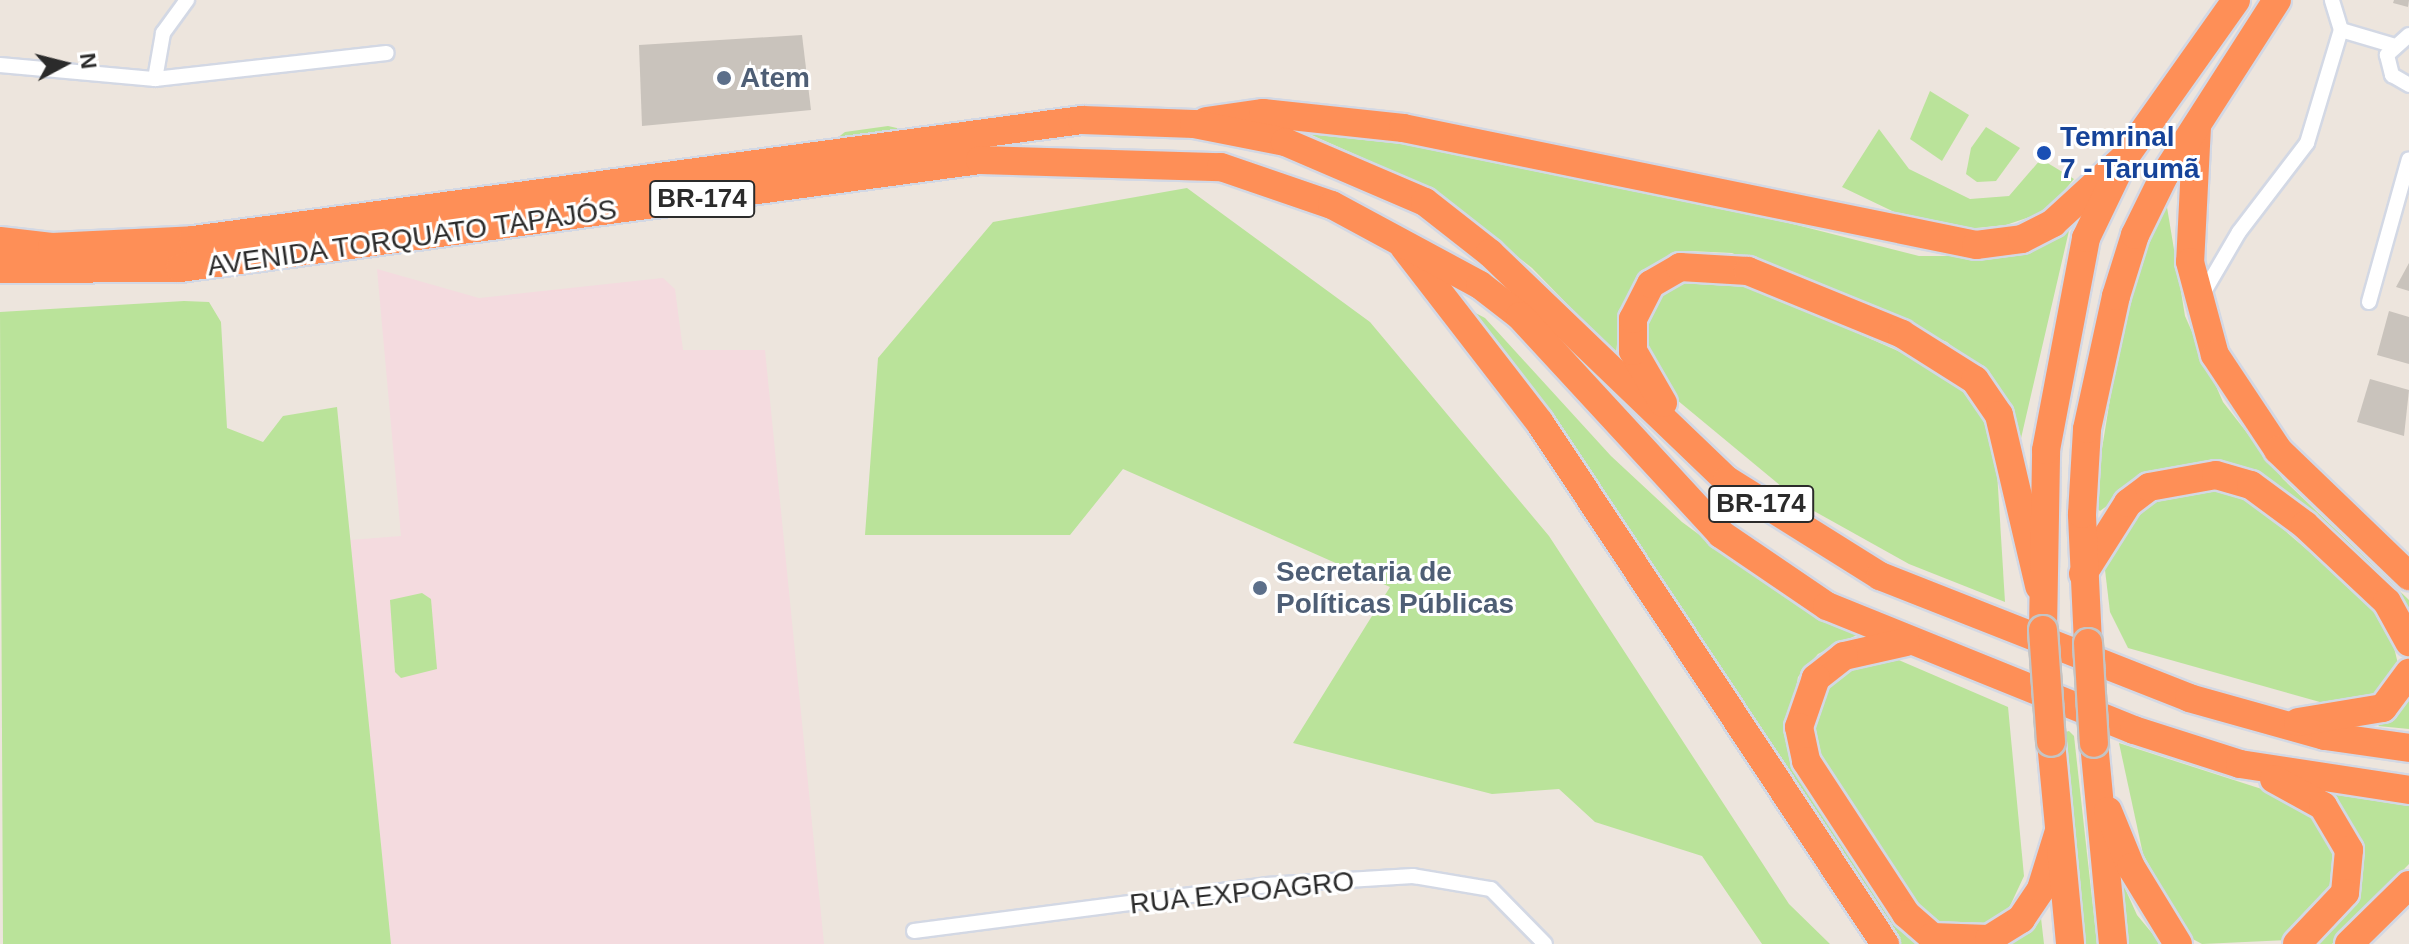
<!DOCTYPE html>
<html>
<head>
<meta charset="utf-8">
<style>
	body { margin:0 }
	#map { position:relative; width:2409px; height:944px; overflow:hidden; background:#ede5dd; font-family:Arial,sans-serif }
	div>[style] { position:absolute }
	.medical>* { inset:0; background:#f4dbdf }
	.green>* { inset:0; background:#bae39a }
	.building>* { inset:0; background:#c9c3bc }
	.roads { filter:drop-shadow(2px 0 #d3d8e4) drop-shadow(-2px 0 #d3d8e4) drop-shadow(0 2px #d3d8e4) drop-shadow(0 -2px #d3d8e4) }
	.street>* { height:14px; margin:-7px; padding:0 7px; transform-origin:7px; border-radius:7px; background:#fff }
	.highway>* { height:28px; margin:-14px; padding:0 14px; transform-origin:14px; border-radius:14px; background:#fe8f57 }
	.bridges { filter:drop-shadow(2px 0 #c4c4c4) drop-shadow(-2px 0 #c4c4c4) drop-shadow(0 2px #c4c4c4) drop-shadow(0 -2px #c4c4c4) }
	.highway-bridge>* { height:28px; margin:-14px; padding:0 14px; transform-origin:14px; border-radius:14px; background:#fe8f57 }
	.dots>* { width:22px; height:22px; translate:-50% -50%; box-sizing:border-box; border:4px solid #fff; border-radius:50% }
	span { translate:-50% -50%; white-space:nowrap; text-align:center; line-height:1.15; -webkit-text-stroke:6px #fff; paint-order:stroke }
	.shield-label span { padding:2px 6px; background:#fff; border:2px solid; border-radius:6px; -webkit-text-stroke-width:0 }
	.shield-label { font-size:26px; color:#2b2b2b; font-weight:700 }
	.service-label { font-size:28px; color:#4e5e75; font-weight:700 }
	.left { translate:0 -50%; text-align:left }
	.transit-label { font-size:28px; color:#164399; font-weight:700 }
	.street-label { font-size:28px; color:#2b2b2b }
	.north { position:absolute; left:24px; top:24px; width:80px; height:80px; -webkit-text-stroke:6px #fff; paint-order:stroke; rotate:83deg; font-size:22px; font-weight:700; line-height:32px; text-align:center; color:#2b2b2b }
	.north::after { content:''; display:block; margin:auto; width:28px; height:36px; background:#2b2b2b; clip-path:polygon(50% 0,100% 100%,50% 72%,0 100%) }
</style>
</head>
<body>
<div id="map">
	<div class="medical">
		<i style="clip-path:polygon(377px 269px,479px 298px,663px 278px,675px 289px,683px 350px,765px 350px,824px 944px,391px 944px,350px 540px,401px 536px)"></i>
	</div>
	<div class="green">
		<i style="clip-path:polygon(1930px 91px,1969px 115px,1942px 161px,1910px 139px)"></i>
		<i style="clip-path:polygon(888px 126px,941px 138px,819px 152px,845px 132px)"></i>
		<i style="clip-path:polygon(1986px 127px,2020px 148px,1996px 181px,1977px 182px,1966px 174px,1971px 148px)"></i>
		<i style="clip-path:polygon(1879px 129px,1909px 169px,1970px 199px,2009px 196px,2041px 159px,2074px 179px,2047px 211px,2006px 225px,1966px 229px,1911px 220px,1842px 187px)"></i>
		<i style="clip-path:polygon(1305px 132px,1393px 137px,1662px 191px,1919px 256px,1986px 256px,2071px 222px,2019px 447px,1977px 368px,1947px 342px,1732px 253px,1690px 251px,1641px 278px,1620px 314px,1616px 354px,1532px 268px,1469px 219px,1390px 170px)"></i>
		<i style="clip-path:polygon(1187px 188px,1370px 322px,1549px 536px,1789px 904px,1830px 944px,1762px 944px,1702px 856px,1595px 822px,1559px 789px,1492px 794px,1293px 743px,1390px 587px,1123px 469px,1070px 535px,865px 535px,878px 358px,993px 222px)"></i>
		<i style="clip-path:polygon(2165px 195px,2185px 316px,2223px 402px,2283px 479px,2409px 600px,2409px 616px,2204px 463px,2154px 471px,2100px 511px,2093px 505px,2123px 318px)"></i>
		<i style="clip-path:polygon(1719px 272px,1957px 377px,1985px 414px,1996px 455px,2005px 602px,1909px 564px,1805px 506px,1665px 390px,1642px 340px,1650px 306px,1674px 280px)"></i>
		<i style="clip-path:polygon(184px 301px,209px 302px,221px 322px,227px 428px,263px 442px,283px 416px,337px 407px,391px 944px,3px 944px,0 312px)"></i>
		<i style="clip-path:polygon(1468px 309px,1485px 318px,1611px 456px,1682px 522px,1750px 572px,1859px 634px,1818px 654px,1798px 677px,1787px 735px,1929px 944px,1895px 944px)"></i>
		<i style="clip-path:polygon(2206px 486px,2249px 500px,2387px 618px,2398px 664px,2373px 700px,2327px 704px,2128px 648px,2110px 612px,2105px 570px,2115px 538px,2147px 502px)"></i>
		<i style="clip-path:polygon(422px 593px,431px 599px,437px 669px,401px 678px,395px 672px,390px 600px)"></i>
		<i style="clip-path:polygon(1894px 658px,2008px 707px,2024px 876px,2009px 908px,1979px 927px,1955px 929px,1923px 915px,1820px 760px,1811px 736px,1816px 698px,1842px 667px)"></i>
		<i style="clip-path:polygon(2409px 698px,2409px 729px,2378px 726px,2400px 710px)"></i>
		<i style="clip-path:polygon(2069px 731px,2074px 736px,2097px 944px,2081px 944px,2062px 733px)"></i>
		<i style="clip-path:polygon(2119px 743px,2302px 802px,2331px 840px,2334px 868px,2327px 896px,2288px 940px,2202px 944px,2189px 937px,2143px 854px)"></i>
		<i style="clip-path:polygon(2320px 790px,2409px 801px,2409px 864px,2332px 944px,2314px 944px,2353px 892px)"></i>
		<i style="clip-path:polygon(2123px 884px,2137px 915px,2161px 944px,2123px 944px,2116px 885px)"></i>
		<i style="clip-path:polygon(2041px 918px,2044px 944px,2009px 944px,2020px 938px)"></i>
	</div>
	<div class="building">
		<i style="clip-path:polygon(2394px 0,2409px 0,2408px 7px,2393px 3px)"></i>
		<i style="clip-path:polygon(802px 35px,811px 110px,642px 126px,639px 45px)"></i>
		<i style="clip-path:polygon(2409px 263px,2409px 291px,2396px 287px)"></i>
		<i style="clip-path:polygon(2389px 311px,2409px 317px,2409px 364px,2377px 355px)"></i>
		<i style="clip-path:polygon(2370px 379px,2409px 390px,2404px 436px,2357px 422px)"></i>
	</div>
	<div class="roads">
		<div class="street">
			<i style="left:2341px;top:30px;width:53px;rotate:16.4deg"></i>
			<i style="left:2409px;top:35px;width:30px;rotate:138deg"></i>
			<i style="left:2387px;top:55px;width:21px;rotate:76deg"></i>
			<i style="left:2392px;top:75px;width:20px;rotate:30deg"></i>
			<i style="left:0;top:65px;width:156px;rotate:5.2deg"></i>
			<i style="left:155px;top:79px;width:233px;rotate:-6.4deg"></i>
			<i style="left:155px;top:79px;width:47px;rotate:-80.1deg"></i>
			<i style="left:163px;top:33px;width:41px;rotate:-54deg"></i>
			<i style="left:2201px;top:297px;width:75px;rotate:-59.7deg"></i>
			<i style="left:2239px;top:232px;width:112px;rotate:-52.6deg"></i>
			<i style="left:2307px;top:143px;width:118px;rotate:-73.3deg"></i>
			<i style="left:2341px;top:30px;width:31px;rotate:-107deg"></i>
			<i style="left:2369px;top:302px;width:148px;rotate:-74.4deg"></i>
			<i style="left:914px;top:931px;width:355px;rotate:-7.4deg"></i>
			<i style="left:1266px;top:885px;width:147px;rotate:-3.5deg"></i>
			<i style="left:1413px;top:876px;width:79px;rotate:9.5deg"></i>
			<i style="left:1491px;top:889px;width:77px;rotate:45.5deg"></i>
		</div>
		<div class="highway">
			<i style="left:1206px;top:121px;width:58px;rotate:-8deg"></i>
			<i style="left:1263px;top:113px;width:141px;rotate:6.1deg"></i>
			<i style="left:1403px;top:128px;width:585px;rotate:11.54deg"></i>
			<i style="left:1976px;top:245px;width:46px;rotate:-7.4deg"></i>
			<i style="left:2022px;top:239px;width:35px;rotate:-27deg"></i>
			<i style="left:2053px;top:223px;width:98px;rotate:-42.5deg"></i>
			<i style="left:2197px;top:126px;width:136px;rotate:92.9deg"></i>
			<i style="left:2190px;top:262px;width:96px;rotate:75deg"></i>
			<i style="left:2215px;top:355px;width:114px;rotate:56.4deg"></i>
			<i style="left:2278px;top:450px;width:182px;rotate:43.9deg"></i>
			<i style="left:0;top:241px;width:52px;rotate:6.6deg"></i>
			<i style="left:52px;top:247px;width:141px;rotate:-2.8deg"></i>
			<i style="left:193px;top:240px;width:897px;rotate:-7.69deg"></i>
			<i style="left:1082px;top:120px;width:112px;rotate:2deg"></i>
			<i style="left:1194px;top:124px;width:93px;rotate:11.2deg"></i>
			<i style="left:1285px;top:142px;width:152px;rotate:23.2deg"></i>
			<i style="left:1425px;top:202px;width:83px;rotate:38.1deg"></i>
			<i style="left:1490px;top:253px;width:328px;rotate:43.8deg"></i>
			<i style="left:1727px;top:480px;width:181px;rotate:32.1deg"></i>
			<i style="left:1880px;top:576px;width:332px;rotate:21.5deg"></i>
			<i style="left:2189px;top:698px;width:141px;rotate:15.6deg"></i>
			<i style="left:2325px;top:736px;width:85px;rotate:8.1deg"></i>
			<i style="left:1404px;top:247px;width:222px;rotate:52.3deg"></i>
			<i style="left:1540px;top:423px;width:625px;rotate:56.49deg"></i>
			<i style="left:0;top:269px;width:180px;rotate:-0.3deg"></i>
			<i style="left:180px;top:268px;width:807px;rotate:-7.69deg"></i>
			<i style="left:980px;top:160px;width:241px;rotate:1.7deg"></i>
			<i style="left:1221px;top:167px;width:117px;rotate:18.9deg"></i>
			<i style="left:1332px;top:205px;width:168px;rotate:28.4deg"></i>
			<i style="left:1480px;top:285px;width:51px;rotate:37.8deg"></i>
			<i style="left:1520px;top:316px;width:297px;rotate:47.3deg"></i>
			<i style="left:1721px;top:534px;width:128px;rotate:34.2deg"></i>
			<i style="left:1827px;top:606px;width:331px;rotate:22deg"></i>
			<i style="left:2134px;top:730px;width:111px;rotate:17.8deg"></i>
			<i style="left:2240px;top:764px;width:171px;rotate:8.7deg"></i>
			<i style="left:1663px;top:403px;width:60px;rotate:-120deg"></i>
			<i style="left:1633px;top:351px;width:32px;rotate:-90deg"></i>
			<i style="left:1633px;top:319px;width:39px;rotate:-63deg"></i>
			<i style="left:1651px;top:284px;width:34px;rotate:-30deg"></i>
			<i style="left:1680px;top:267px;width:68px;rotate:3.4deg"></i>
			<i style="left:1748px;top:271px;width:166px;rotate:22.2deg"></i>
			<i style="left:1902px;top:334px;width:86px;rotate:32.2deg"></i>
			<i style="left:1975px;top:380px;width:42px;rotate:55.6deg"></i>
			<i style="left:1999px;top:415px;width:176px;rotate:76.8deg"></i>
			<i style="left:2083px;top:574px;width:84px;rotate:-57.6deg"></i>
			<i style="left:2128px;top:503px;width:26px;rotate:-37deg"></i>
			<i style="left:2149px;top:487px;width:68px;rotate:-10.2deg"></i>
			<i style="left:2216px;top:475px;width:36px;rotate:16deg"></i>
			<i style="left:2251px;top:485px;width:67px;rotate:36.5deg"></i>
			<i style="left:2305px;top:525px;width:112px;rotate:43.2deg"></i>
			<i style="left:2387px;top:602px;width:46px;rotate:61.2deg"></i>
			<i style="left:2043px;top:630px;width:180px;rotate:-89deg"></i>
			<i style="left:2046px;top:450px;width:216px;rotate:-79.3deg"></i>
			<i style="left:2086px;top:238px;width:90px;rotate:-64.3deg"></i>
			<i style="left:2125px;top:157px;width:192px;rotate:-54.7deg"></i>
			<i style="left:1906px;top:642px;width:64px;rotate:167.3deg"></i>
			<i style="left:1844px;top:656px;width:36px;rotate:142deg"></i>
			<i style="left:1816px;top:678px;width:52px;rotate:109.1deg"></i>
			<i style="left:1799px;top:727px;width:35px;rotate:78deg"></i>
			<i style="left:1806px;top:761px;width:183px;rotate:56.8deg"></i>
			<i style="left:1906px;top:914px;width:35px;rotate:41deg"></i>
			<i style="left:1932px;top:937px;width:57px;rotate:2deg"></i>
			<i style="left:1989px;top:939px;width:38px;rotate:-32deg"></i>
			<i style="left:2021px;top:919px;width:36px;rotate:-56deg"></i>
			<i style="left:2041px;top:889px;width:61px;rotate:-72.8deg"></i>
			<i style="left:2088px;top:643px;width:129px;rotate:-92.7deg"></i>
			<i style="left:2082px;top:514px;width:85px;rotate:-86.6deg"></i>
			<i style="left:2087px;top:429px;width:136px;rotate:-77.7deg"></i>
			<i style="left:2116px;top:296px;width:64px;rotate:-72.7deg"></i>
			<i style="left:2135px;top:235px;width:66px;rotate:-63.8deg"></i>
			<i style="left:2164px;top:176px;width:209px;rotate:-57.3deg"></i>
			<i style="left:2298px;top:722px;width:86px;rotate:-9.4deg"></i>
			<i style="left:2383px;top:708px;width:44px;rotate:-53.4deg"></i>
			<i style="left:2051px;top:742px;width:203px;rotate:84.6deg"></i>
			<i style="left:2094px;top:743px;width:202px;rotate:84.6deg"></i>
			<i style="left:2274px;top:779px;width:56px;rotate:28.9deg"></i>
			<i style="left:2323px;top:806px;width:51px;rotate:59.4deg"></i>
			<i style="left:2349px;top:850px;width:43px;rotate:95.3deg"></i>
			<i style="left:2345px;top:893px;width:70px;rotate:133.3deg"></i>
			<i style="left:2108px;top:811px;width:61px;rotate:67.7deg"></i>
			<i style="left:2131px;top:867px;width:90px;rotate:58.6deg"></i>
			<i style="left:2349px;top:944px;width:84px;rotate:-44.5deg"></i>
		</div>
	</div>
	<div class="bridges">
		<div class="highway-bridge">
			<i style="left:2043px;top:630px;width:112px;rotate:85.9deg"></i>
			<i style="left:2088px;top:643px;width:100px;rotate:86.6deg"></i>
		</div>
	</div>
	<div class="dots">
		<i style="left:724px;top:78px;background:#5c6f8a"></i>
		<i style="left:2044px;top:153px;background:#1a4fb4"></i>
		<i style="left:1260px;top:588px;background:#5c6f8a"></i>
	</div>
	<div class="shield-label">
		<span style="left:702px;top:199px">BR-174</span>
		<span style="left:1761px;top:504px">BR-174</span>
	</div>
	<div class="service-label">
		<span class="left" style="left:740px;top:78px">Atem</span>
		<span class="left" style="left:1276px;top:588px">Secretaria de<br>Políticas Públicas</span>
	</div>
	<div class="transit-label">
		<span class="left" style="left:2060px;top:153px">Temrinal<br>7 - Tarumã</span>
	</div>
	<div class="street-label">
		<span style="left:412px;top:238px;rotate:-8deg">AVENIDA TORQUATO TAPAJÓS</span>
		<span style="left:1242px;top:893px;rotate:-6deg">RUA EXPOAGRO</span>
	</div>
	<div class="north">N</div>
</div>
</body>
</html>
